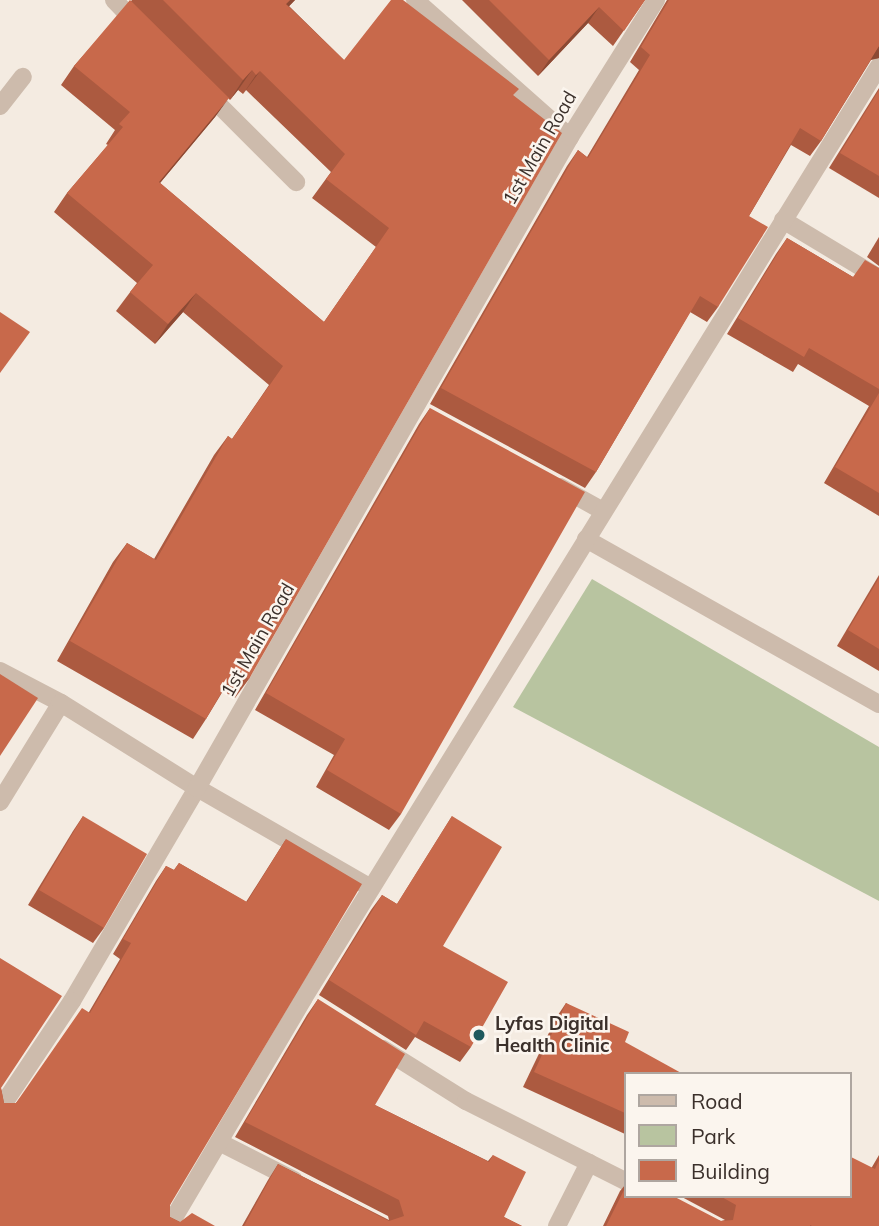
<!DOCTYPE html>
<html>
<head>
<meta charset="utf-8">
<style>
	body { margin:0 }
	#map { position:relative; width:879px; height:1226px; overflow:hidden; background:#f4ebe1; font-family:Mulish,sans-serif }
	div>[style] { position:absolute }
	.green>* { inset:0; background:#b8c4a0 }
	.minor>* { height:18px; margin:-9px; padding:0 9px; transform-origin:9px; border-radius:9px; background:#cdbbac }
	.wall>* { inset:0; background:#ac5a40 }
	.shaded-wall>* { inset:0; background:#8c4a34 }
	.building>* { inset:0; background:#c8694b }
	.dots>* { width:19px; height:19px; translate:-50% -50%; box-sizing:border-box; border:4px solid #fbf5ee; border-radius:50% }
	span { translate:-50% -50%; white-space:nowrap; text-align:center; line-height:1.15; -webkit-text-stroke:5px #fbf5ee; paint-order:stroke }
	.street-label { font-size:19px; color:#3b302b }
	.poi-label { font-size:19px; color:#3b302b; font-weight:700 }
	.left { translate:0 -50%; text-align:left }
	.legend { position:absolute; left:624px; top:1072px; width:228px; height:126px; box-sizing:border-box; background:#fbf5ee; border:2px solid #aea6a0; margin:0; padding:9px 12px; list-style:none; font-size:21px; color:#3b302b }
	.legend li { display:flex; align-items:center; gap:14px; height:35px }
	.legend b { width:35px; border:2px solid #aea6a0 }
</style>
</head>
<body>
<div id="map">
	<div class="green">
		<i style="clip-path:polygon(592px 579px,879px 747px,879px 901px,513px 707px)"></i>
	</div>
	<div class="minor">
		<i style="left:114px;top:0;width:35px;rotate:46deg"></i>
		<i style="left:415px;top:0;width:207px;rotate:41.5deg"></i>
		<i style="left:205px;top:91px;width:129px;rotate:45deg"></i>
		<i style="left:0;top:106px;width:37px;rotate:-52deg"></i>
		<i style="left:783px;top:220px;width:112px;rotate:31.1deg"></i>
		<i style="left:560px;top:487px;width:49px;rotate:29.2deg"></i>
		<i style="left:586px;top:539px;width:336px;rotate:29.4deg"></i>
		<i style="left:0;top:671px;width:69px;rotate:27.7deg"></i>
		<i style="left:0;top:802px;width:116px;rotate:-58.4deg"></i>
		<i style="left:61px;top:703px;width:160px;rotate:32deg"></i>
		<i style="left:197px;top:788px;width:247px;rotate:120.4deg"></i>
		<i style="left:72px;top:1001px;width:130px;rotate:123.7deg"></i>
		<i style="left:371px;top:888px;width:201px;rotate:-150.1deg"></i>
		<i style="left:197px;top:788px;width:750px;rotate:-60.19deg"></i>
		<i style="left:570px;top:137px;width:162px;rotate:-57.9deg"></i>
		<i style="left:383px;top:1049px;width:98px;rotate:32.1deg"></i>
		<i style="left:466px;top:1101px;width:178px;rotate:26.7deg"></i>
		<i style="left:219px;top:1142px;width:84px;rotate:26.9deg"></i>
		<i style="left:169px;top:1226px;width:264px;rotate:-59.4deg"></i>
		<i style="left:303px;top:999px;width:1096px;rotate:-58.31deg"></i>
		<i style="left:557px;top:1226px;width:71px;rotate:-63.1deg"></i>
	</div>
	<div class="wall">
		<i style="clip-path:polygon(evenodd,132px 0,295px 0,289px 6px,344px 60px,514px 96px,249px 679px,235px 698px,223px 691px,206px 719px,193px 739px,57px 661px,113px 562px,127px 543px,154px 559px,214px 455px,228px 436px,232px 439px,269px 385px,183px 312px,155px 344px,116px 311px,137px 283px,54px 212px,67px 193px,108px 145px,106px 144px,115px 130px,61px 85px,74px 66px,132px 0,238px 90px,243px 94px,246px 90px,331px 172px,312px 198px,376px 247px,324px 322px,160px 183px,215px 117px,228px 98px,230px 100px,238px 90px)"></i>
		<i style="clip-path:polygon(462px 0,645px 0,613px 46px,588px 23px,538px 76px)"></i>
		<i style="clip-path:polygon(667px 0,879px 0,879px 58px,871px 60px,821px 141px,810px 156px,791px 145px,749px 216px,718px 307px,707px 322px,690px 312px,596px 472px,585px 488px,430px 404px,567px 166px,578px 150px,587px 157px,639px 70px,630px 62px)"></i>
		<i style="clip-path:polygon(879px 88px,879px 198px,829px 168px)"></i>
		<i style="clip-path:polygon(879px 237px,879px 266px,867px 257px)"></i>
		<i style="clip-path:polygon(787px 238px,853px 277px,879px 268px,879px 516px,824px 483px,869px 406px,798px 364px,793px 372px,727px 334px,776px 254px)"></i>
		<i style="clip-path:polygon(430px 408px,401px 814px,389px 830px,316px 787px,334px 755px,255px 710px,419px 424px)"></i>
		<i style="clip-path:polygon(879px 575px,879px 671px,837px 646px)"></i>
		<i style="clip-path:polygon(83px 816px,104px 928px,93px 943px,28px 905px,73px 831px)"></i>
		<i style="clip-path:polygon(452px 816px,443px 946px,471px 1047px,460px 1062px,415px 1037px,406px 1050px,319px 995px,371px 910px,382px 895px,397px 904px)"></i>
		<i style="clip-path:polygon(286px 839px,170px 1205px,170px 1217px,180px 1222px,0 1226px,1px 1088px,4px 1103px,16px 1103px,89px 1012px,120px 959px,113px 954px,156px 881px,166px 866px,174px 870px,179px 863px,246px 902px)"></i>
		<i style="clip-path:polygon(318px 999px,375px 1105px,488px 1161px,493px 1155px,504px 1217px,522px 1226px,242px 1226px,268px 1180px,278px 1164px,389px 1220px,388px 1216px,235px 1137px,307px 1015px)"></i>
		<i style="clip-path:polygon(566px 1003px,625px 1042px,625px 1134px,523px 1087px,556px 1018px)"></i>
		<i style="clip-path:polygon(879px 1155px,879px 1226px,603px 1226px,620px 1191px,625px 1185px,625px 1196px,721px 1221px,725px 1220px,680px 1196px,849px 1196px,872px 1167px)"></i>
	</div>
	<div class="shaded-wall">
		<i style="clip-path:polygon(290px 0,295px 0,273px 23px,286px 4px)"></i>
		<i style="clip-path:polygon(599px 7px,588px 23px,538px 76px,549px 60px)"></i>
		<i style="clip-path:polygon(879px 46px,879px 58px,869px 60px)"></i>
		<i style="clip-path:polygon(252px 70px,238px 90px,230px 100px,243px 80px)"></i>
		<i style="clip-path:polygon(260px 71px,246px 90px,243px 94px,256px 75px)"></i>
		<i style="clip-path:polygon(229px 98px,215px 117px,145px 201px,159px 182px)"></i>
		<i style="clip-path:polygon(196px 293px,183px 312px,155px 344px,168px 324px)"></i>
	</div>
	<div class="building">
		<i style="clip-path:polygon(130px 0,229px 98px,159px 182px,324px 322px,389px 228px,326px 179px,345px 154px,260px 71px,256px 75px,252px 70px,243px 80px,163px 0,290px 0,286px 4px,344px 60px,391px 0,403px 0,519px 89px,513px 95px,562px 133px,249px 679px,234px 671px,206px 719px,70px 641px,127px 543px,156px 560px,228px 436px,232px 439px,283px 366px,196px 293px,168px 324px,130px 292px,153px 265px,67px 193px,123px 127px,119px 124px,130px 112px,74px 66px)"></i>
		<i style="clip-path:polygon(489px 0,645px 0,624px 31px,599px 7px,549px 60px)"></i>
		<i style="clip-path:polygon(669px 0,879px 0,879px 46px,821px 141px,800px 128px,749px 216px,768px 227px,718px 307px,700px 296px,596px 472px,441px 388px,578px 150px,588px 158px,650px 55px,641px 47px)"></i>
		<i style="clip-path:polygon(879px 90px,879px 176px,840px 153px)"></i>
		<i style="clip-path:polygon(787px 238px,853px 277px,865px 260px,879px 268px,879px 389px,809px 348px,804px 357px,738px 318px)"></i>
		<i style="clip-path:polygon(0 312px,30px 332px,0 373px)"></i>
		<i style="clip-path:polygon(879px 393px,879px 493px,835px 467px)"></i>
		<i style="clip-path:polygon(430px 408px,585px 492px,401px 814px,327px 770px,345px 739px,266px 693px)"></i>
		<i style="clip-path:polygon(879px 578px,879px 649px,848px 630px)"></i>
		<i style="clip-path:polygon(0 674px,38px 698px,0 756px)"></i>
		<i style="clip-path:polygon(83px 816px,147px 854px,104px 928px,39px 890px)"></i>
		<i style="clip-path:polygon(452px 816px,502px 847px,443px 946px,508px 982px,471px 1047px,424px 1021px,416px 1035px,329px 980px,382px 895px,397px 904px)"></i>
		<i style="clip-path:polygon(286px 839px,362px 884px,170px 1205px,170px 1217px,180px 1222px,192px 1213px,215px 1226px,0 1226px,0 958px,62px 996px,1px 1088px,4px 1103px,16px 1103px,82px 1008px,90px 1013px,131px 943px,123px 939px,166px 866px,174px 870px,179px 863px,247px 902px)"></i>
		<i style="clip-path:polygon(318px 999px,405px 1054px,375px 1105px,489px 1162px,493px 1155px,526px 1172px,504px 1217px,522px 1226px,244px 1226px,278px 1164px,389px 1221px,404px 1216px,399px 1200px,245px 1122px)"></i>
		<i style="clip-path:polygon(566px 1003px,629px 1032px,625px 1042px,683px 1074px,625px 1074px,625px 1113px,534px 1072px)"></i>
		<i style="clip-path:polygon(849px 1156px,875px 1169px,879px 1160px,879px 1226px,812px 1226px,810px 1225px,810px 1226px,606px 1226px,625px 1188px,625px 1196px,673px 1196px,721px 1221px,733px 1220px,736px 1205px,720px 1196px,849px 1196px)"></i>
	</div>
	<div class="dots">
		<i style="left:479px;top:1035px;background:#1f5a5e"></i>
	</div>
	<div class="street-label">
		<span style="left:540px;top:148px;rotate:-60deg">1st Main Road</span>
		<span style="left:258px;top:640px;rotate:-60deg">1st Main Road</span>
	</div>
	<div class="poi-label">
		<span class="left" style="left:495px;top:1035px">Lyfas Digital<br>Health Clinic</span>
	</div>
	<ul class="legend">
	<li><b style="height:9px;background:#cdbbac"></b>Road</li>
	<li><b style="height:19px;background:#b8c4a0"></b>Park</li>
	<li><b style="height:19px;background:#c8694b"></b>Building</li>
	</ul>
</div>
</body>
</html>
